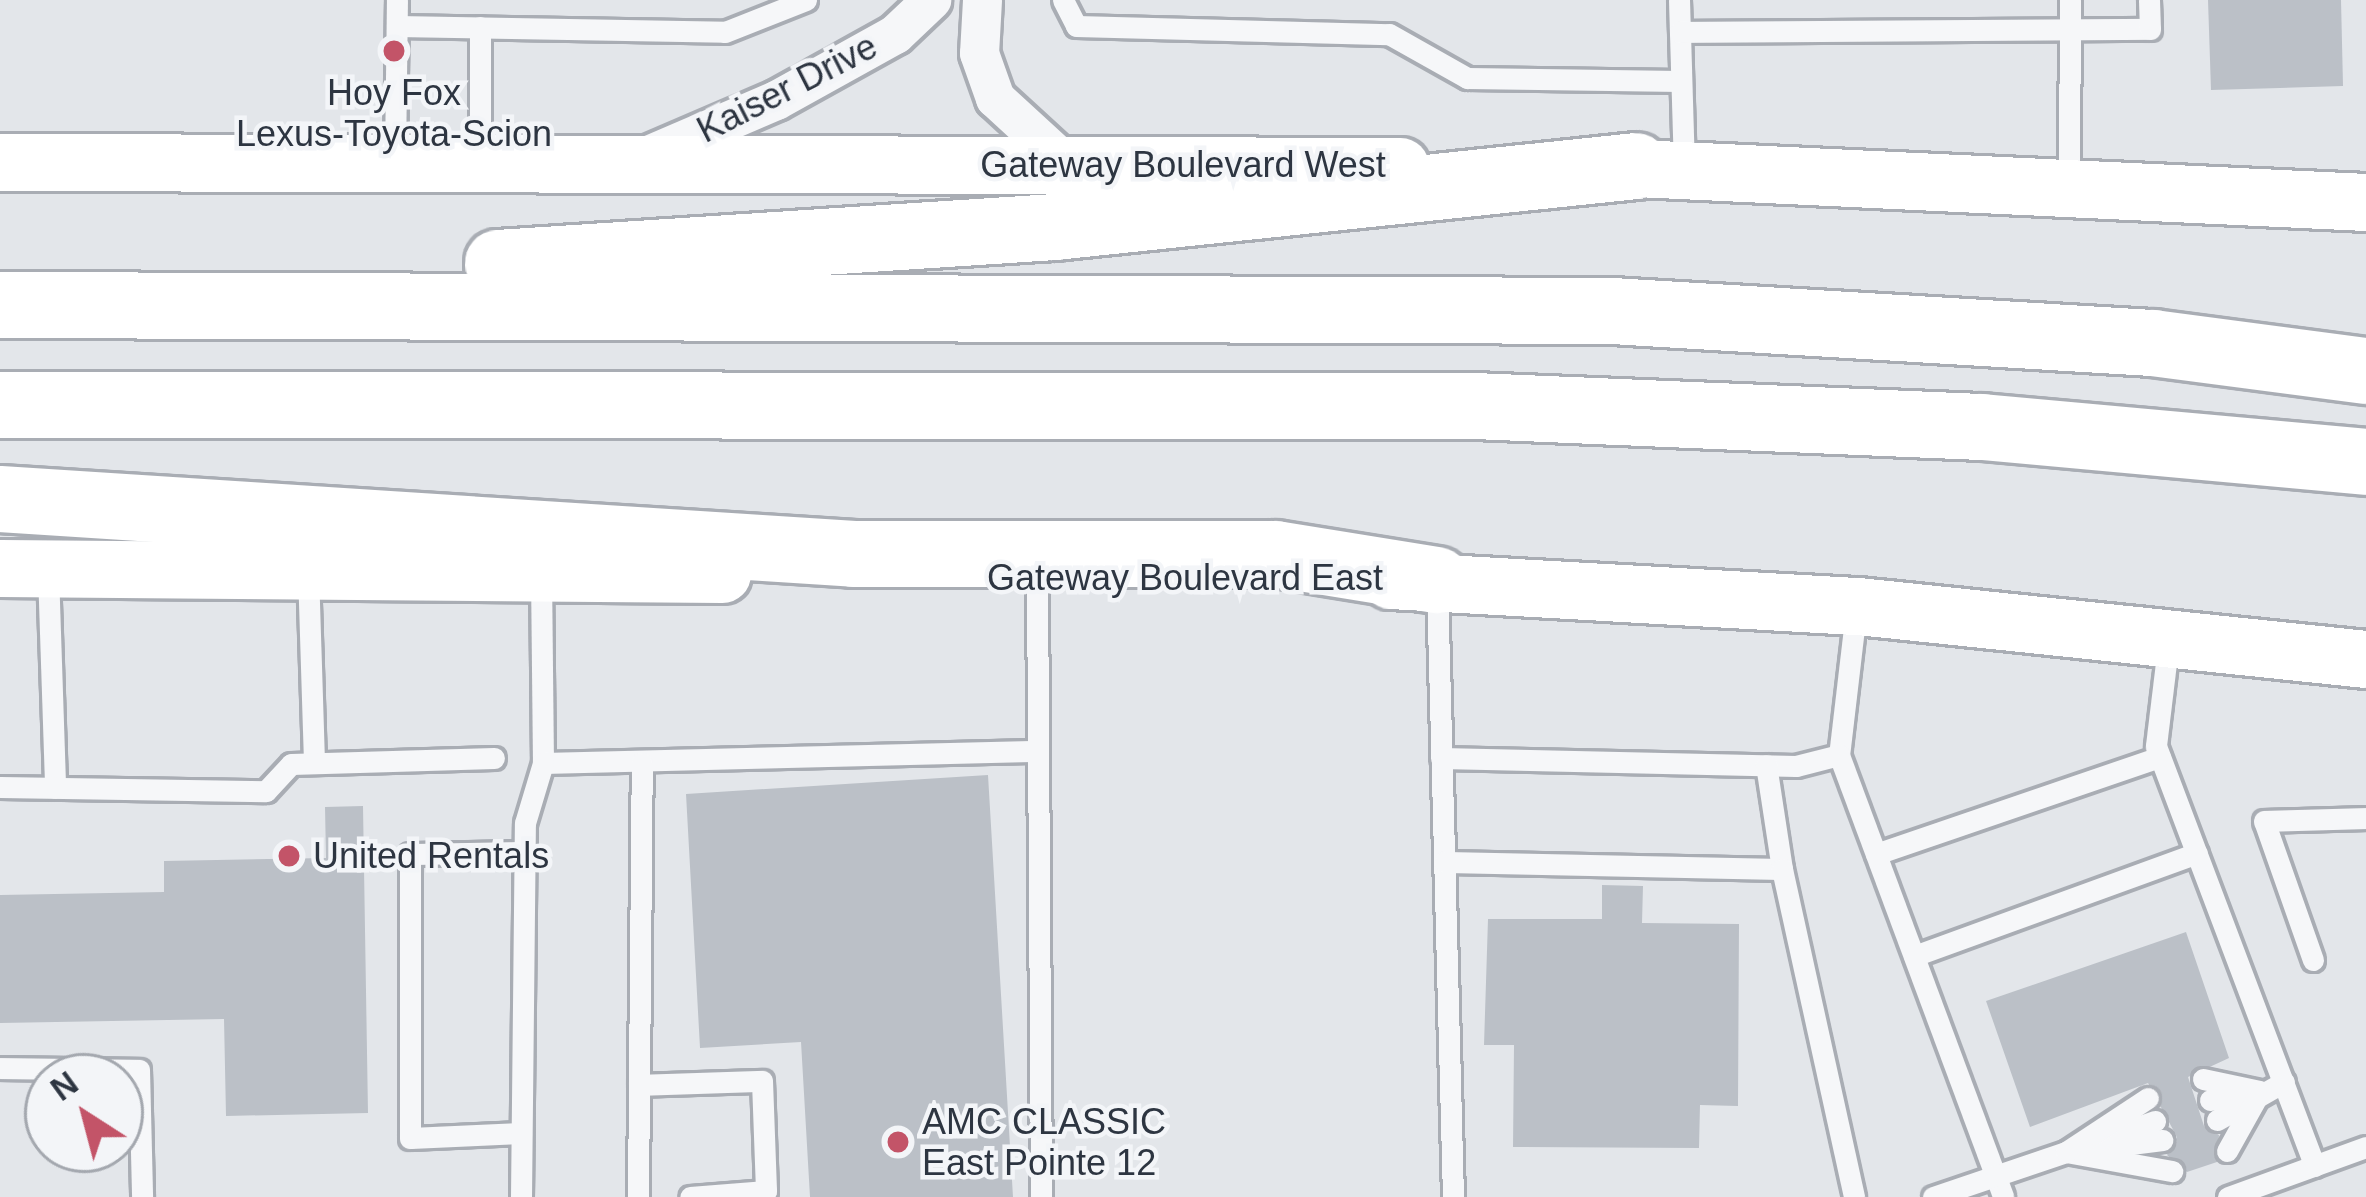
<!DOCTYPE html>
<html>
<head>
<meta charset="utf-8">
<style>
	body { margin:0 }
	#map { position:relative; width:2366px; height:1197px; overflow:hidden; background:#e3e6ea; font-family:Arial,sans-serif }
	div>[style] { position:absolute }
	.building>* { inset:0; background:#bbc0c7 }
	.roads { filter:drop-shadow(3px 0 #a9adb4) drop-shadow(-3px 0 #a9adb4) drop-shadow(0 3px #a9adb4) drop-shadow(0 -3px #a9adb4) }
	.service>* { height:21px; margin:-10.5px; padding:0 10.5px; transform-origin:10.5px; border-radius:10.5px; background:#f6f7f9 }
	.minor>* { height:39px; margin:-19.5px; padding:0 19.5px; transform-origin:19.5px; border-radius:19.5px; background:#f6f7f9 }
	.secondary>* { height:57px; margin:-28.5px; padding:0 28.5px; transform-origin:28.5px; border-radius:28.5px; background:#fff }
	.motorway>* { height:66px; margin:-33px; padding:0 33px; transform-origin:33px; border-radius:33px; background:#fff }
	.dots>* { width:33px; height:33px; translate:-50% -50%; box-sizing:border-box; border:6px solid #f3f5f8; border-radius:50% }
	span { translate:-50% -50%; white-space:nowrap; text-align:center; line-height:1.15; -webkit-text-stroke:9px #f3f5f8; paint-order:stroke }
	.street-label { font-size:36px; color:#2d3541 }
	.poi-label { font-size:36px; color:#2d3541 }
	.left { translate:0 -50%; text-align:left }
	.north { position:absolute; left:24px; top:1053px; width:120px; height:120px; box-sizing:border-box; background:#f3f5f8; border:3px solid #a4a8af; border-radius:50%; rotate:324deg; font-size:33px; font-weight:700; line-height:48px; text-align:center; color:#2d3541 }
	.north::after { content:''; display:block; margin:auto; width:42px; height:54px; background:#c35468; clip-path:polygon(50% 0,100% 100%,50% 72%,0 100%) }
</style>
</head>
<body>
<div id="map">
	<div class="building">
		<i style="clip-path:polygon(2208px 0,2341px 0,2343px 86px,2211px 90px)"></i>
		<i style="clip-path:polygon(988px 775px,1013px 1197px,810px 1197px,801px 1042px,700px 1048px,686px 794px)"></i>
		<i style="clip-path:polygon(363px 806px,368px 1113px,226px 1116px,224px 1019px,0 1023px,0 895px,164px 892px,164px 861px,326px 858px,325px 807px)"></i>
		<i style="clip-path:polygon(1602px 885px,1643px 886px,1642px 923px,1739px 924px,1738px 1106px,1700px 1105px,1699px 1148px,1513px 1147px,1514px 1045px,1484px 1045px,1488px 919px,1602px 919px)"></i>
		<i style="clip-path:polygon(2186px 932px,2229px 1058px,2188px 1077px,2204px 1126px,2219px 1135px,2217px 1162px,2187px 1172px,2167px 1155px,2177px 1137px,2148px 1083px,2030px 1127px,1986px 1001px)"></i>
	</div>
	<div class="roads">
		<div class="service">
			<i style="left:1063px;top:0;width:29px;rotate:63deg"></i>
			<i style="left:1076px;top:26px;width:313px;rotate:1.5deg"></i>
			<i style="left:1389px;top:34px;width:90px;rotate:29.4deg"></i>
			<i style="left:1467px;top:78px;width:213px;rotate:0.8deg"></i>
			<i style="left:1679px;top:0;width:166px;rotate:88.3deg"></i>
			<i style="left:397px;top:26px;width:328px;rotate:1deg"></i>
			<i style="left:725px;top:32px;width:87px;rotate:-21.6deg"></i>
			<i style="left:480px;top:27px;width:133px;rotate:90deg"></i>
			<i style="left:1680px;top:32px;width:470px;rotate:-0.4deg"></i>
			<i style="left:2150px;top:29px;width:29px;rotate:-92deg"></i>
			<i style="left:395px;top:160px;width:160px;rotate:-89.3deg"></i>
			<i style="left:2069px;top:183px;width:183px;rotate:-89.7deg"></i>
			<i style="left:308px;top:571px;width:192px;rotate:88.2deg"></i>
			<i style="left:48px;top:572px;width:216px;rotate:88.1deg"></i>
			<i style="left:541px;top:573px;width:190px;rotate:89.4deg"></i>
			<i style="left:543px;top:763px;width:488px;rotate:-1.4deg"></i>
			<i style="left:1037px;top:577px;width:620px;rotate:89.63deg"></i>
			<i style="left:1437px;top:586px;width:611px;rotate:88.5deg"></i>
			<i style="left:1856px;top:611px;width:145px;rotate:96.7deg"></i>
			<i style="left:1839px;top:755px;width:471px;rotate:69.6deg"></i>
			<i style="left:2169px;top:638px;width:109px;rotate:96.9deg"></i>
			<i style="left:2156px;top:746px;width:449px;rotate:69.3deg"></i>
			<i style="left:1441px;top:758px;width:355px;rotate:1.3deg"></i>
			<i style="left:1796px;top:766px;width:44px;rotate:-14.3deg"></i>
			<i style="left:0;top:787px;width:266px;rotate:0.9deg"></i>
			<i style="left:266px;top:791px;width:37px;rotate:-47deg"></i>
			<i style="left:291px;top:764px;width:203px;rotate:-1.7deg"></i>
			<i style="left:1876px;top:854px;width:300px;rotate:-18.9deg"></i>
			<i style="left:1445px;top:862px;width:337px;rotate:1.2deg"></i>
			<i style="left:1782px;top:869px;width:105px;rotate:-98.7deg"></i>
			<i style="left:1782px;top:869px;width:336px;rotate:77.6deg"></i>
			<i style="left:1914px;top:956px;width:301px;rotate:-20deg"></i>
			<i style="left:2313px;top:960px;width:147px;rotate:-109.4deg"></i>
			<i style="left:2264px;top:821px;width:102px;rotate:-1.7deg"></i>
			<i style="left:0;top:1068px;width:139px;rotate:0.8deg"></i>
			<i style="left:139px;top:1070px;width:127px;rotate:88.6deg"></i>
			<i style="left:2203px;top:1079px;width:58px;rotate:11.9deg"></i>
			<i style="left:639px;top:1085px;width:123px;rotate:-1.9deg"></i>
			<i style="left:762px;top:1081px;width:110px;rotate:87.9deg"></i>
			<i style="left:766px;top:1191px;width:76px;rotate:175.5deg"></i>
			<i style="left:2210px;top:1100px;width:39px;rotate:-10deg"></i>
			<i style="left:2217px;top:1120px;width:77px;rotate:-29.6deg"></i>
			<i style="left:521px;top:1133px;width:111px;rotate:177.4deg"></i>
			<i style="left:410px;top:1138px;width:284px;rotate:-90deg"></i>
			<i style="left:410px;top:854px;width:115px;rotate:-1deg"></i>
			<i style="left:2107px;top:1138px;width:51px;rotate:-19.5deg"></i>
			<i style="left:2091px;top:1149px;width:72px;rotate:-7.2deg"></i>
			<i style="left:2227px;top:1151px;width:62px;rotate:-60.9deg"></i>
			<i style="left:2066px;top:1152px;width:108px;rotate:10.2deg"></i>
			<i style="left:521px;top:1197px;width:374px;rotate:-89.4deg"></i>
			<i style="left:525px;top:823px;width:63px;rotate:-73.3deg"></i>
			<i style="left:638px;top:1197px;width:434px;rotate:-89.5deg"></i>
			<i style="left:1933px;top:1197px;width:140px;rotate:-18.7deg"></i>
			<i style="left:2066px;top:1152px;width:98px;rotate:-33.4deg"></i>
			<i style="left:2228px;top:1197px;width:147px;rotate:-19.9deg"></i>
		</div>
		<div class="minor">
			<i style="left:982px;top:0;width:53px;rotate:93.2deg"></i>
			<i style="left:979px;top:53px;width:48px;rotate:70.4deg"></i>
			<i style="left:995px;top:98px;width:100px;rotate:42.6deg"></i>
			<i style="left:648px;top:155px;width:139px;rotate:-23.3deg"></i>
			<i style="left:776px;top:100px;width:136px;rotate:-29deg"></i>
			<i style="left:895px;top:34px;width:50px;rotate:-43.4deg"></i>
		</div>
		<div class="secondary">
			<i style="left:0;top:162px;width:1400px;rotate:0.16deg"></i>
			<i style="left:1594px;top:166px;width:773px;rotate:2.67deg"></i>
			<i style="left:0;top:568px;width:722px;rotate:0.48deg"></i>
			<i style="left:1390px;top:580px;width:469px;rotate:3.2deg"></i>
			<i style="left:1858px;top:606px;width:511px;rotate:5.96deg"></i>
		</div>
		<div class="motorway">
			<i style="left:498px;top:263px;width:558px;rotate:-3.7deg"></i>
			<i style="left:1055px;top:227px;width:584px;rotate:-5.99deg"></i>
			<i style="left:0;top:305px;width:1612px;rotate:0.21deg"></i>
			<i style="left:1612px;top:311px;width:542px;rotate:3.39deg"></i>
			<i style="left:2153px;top:343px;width:215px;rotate:7.5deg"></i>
			<i style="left:0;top:405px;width:1474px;rotate:0.04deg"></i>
			<i style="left:1474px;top:406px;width:508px;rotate:2.37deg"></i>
			<i style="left:1982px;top:427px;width:386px;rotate:5.2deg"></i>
			<i style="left:0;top:499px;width:856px;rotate:3.68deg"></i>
			<i style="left:854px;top:554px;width:422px"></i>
			<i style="left:1276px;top:554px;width:163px;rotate:9.2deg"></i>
		</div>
	</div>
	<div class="dots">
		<i style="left:394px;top:51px;background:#c35468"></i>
		<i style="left:289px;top:856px;background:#c35468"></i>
		<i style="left:898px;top:1142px;background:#c35468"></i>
	</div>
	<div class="street-label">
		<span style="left:787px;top:88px;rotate:-27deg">Kaiser Drive</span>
		<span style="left:1183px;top:165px">Gateway Boulevard West</span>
		<span style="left:1185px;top:578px">Gateway Boulevard East</span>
	</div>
	<div class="poi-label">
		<span style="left:394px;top:113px">Hoy Fox<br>Lexus-Toyota-Scion</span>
		<span class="left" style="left:313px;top:856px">United Rentals</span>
		<span class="left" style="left:922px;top:1142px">AMC CLASSIC<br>East Pointe 12</span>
	</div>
	<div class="north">N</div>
</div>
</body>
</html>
